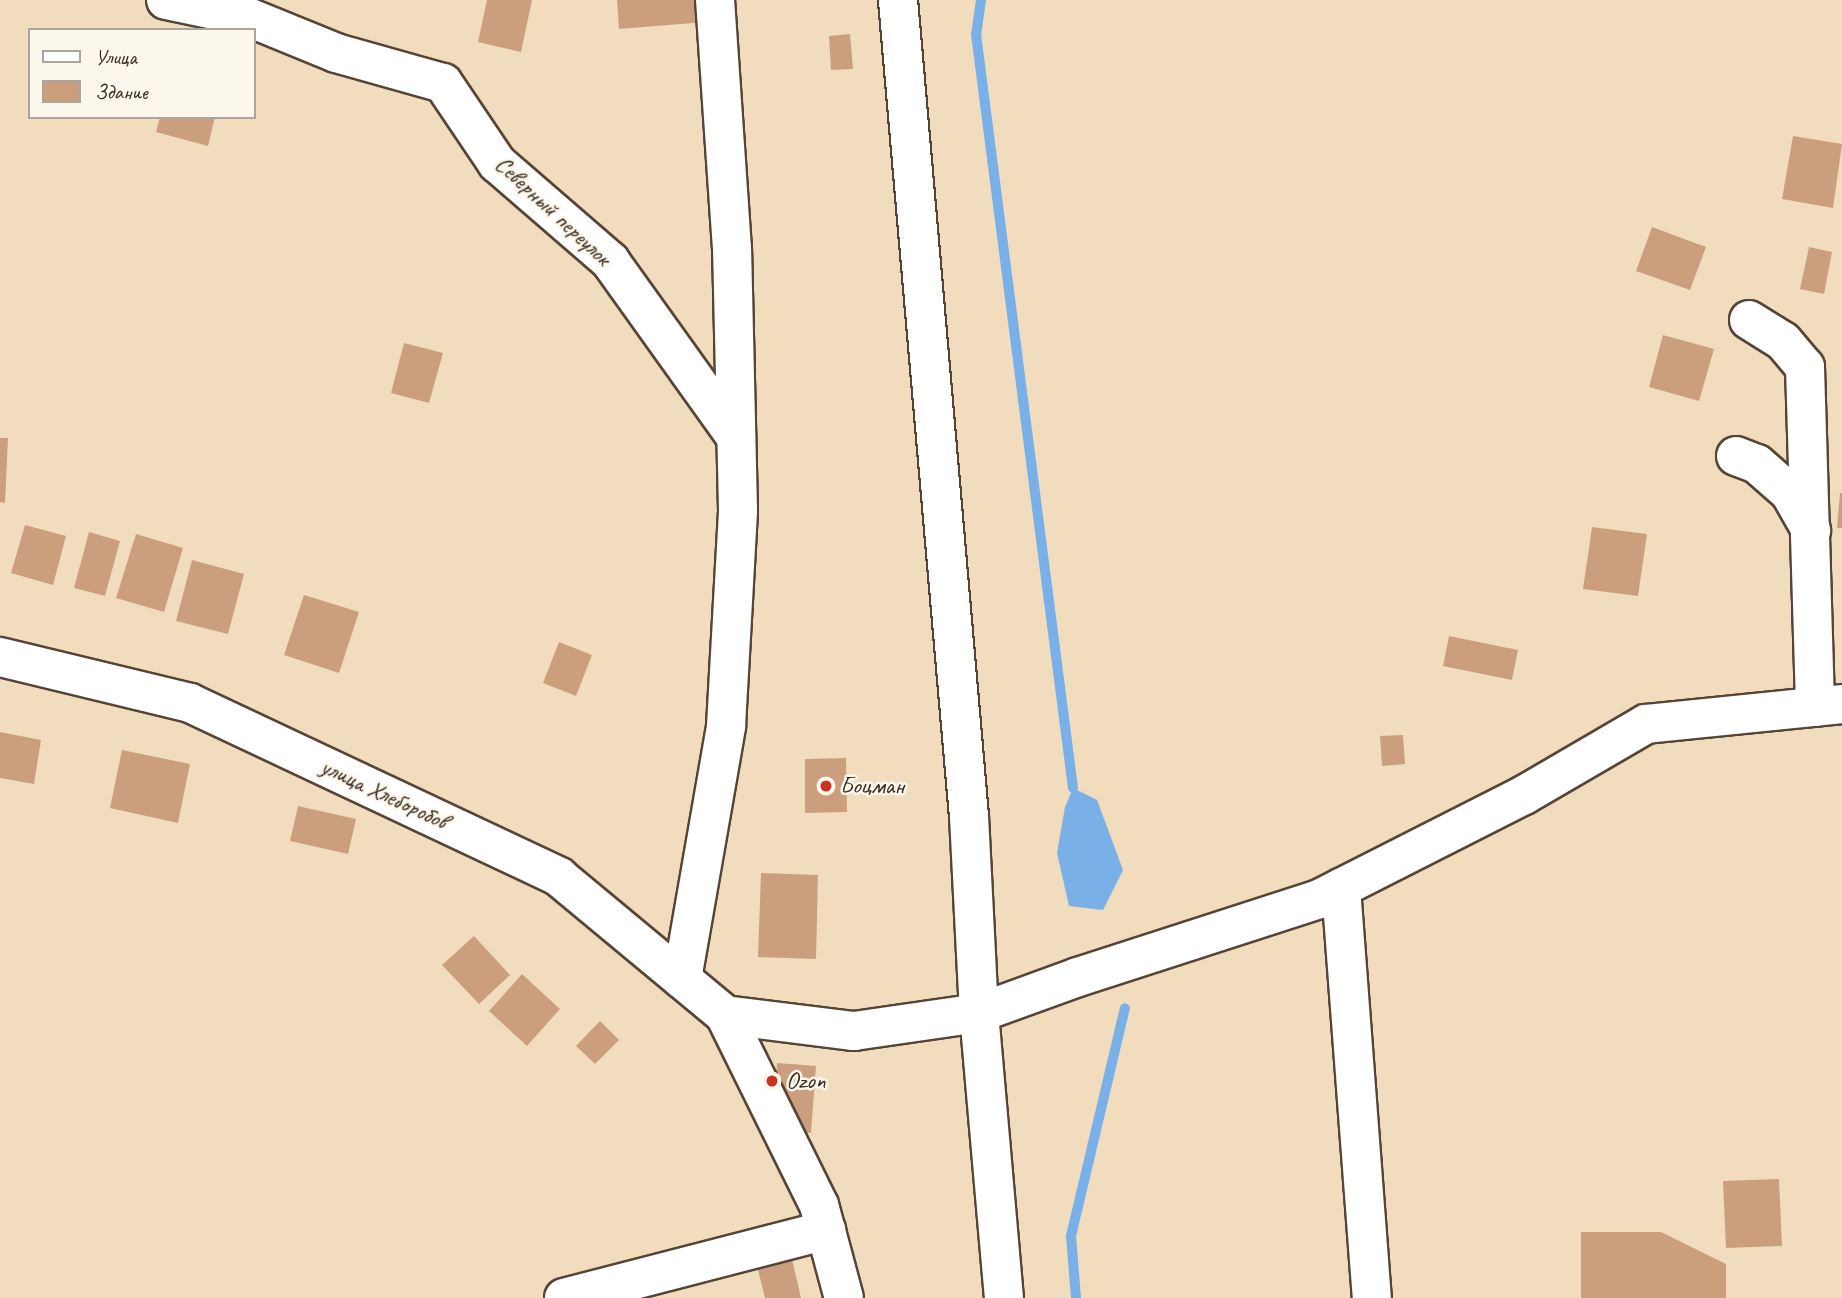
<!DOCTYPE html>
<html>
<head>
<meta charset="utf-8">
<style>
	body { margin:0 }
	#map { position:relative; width:1842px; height:1298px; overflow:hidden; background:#f1ddbe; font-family:Caveat,sans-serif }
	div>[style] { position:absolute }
	.water>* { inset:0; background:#7ab0e8 }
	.stream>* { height:10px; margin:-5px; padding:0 5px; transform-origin:5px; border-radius:5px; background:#7ab0e8 }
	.building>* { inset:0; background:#cb9f7d }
	.roads { filter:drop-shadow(2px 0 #564536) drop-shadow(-2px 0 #564536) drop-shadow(0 2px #564536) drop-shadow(0 -2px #564536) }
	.minor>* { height:38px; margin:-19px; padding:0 19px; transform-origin:19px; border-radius:19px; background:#fff }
	.highway>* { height:38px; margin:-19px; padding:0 19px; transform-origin:19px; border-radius:19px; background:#fff }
	.dots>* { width:19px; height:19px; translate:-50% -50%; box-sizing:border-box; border:4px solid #fbf7ec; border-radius:50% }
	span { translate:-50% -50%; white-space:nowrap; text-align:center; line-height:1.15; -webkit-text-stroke:5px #fbf7ec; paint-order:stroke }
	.street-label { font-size:24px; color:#3b2a1e }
	.poi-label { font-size:24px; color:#3b2a1e }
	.left { translate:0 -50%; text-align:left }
	.legend { position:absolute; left:28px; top:28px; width:228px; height:91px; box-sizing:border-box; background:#fbf7ec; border:2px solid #aea59a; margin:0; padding:9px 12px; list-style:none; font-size:21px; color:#3b2a1e }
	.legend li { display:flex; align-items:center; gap:14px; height:35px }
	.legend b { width:35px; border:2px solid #aea59a }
</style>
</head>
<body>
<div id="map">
	<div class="water">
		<i style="clip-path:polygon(1073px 788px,1097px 800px,1123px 870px,1103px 910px,1069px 906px,1057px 853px,1065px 807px)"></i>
	</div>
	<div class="stream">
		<i style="left:981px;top:0;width:34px;rotate:98deg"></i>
		<i style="left:976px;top:34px;width:760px;rotate:82.67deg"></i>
		<i style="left:1076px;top:1298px;width:62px;rotate:-94.6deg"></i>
		<i style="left:1071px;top:1236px;width:234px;rotate:-76.7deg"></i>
	</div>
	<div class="building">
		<i style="clip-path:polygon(487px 0,532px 0,521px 52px,478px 42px)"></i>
		<i style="clip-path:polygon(617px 0,729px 0,730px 20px,619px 29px)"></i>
		<i style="clip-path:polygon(850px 34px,853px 69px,831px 70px,829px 36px)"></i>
		<i style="clip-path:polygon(160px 117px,215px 117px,208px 146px,156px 132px)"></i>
		<i style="clip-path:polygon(1793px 136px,1842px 144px,1833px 208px,1782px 199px)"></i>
		<i style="clip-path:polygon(1652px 227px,1706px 247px,1690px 290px,1636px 271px)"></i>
		<i style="clip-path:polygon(1809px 247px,1832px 252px,1824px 294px,1800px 289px)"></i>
		<i style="clip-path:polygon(1663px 335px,1714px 349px,1699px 401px,1649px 387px)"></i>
		<i style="clip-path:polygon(404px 343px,443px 353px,429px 403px,391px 393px)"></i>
		<i style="clip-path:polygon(0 438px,8px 438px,5px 503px,0 502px)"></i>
		<i style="clip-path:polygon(1840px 493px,1842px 493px,1842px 528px,1837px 528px)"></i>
		<i style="clip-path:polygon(25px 525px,66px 536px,53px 585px,11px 573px)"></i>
		<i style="clip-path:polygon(1592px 527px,1647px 534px,1638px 596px,1583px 589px)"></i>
		<i style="clip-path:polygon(89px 532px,120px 541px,105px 596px,74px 588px)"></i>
		<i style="clip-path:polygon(136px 534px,183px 548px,164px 612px,116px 598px)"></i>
		<i style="clip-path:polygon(192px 560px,244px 574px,228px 634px,176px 621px)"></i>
		<i style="clip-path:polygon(304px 595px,359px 612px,339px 673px,284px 655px)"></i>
		<i style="clip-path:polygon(1449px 636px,1518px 650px,1512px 680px,1443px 666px)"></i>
		<i style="clip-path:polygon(559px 642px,592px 655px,576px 696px,543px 683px)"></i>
		<i style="clip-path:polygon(0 732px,41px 740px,34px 784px,0 778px)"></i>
		<i style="clip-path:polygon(1403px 735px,1405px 764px,1382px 766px,1380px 736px)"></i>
		<i style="clip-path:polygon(122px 750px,190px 764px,178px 823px,110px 808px)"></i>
		<i style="clip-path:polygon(846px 758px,847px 812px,805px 813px,805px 759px)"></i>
		<i style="clip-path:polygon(298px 806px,356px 819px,348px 854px,290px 841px)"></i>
		<i style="clip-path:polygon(761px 873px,818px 875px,816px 959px,758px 957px)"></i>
		<i style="clip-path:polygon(474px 936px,510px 975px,479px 1004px,442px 965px)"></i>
		<i style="clip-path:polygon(522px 974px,560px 1009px,527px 1046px,489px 1011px)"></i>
		<i style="clip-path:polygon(600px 1021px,619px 1040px,595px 1064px,576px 1046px)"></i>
		<i style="clip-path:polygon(777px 1063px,816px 1066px,811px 1133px,772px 1130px)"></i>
		<i style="clip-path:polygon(1779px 1179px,1782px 1246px,1726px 1248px,1723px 1181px)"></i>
		<i style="clip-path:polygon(1581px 1232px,1661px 1232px,1726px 1264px,1726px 1298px,1581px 1298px)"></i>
		<i style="clip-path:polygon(790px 1250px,801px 1298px,765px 1298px,755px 1258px)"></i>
	</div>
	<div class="roads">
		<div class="minor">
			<i style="left:166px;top:0;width:84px;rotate:11.7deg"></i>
			<i style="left:248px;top:17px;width:95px;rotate:22.2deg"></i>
			<i style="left:336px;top:53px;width:111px;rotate:15.7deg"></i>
			<i style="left:443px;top:83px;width:97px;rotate:56deg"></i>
			<i style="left:497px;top:163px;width:150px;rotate:40.9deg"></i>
			<i style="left:610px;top:261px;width:216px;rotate:54.4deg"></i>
			<i style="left:1749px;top:320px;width:40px;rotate:32deg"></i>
			<i style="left:1783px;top:341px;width:34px;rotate:50deg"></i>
			<i style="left:1805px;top:367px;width:340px;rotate:88.3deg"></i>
			<i style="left:1736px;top:456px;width:22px;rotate:21deg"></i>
			<i style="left:1757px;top:464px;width:44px;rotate:41.3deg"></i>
			<i style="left:1790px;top:493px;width:43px;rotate:60.4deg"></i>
			<i style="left:0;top:657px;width:195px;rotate:13.6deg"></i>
			<i style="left:190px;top:703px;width:408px;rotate:25.2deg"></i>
			<i style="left:559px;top:877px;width:216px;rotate:39.7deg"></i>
			<i style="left:725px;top:1015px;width:130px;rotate:7.1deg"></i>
			<i style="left:854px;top:1031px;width:126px;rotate:-8.2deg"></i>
			<i style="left:979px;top:1013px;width:105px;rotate:-20deg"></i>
			<i style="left:1078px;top:977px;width:253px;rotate:-17.9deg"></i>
			<i style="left:1319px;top:899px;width:230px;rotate:-26.9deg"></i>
			<i style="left:1524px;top:795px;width:141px;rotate:-30.2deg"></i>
			<i style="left:1646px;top:724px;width:197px;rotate:-5.8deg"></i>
			<i style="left:1341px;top:888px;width:411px;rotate:85.7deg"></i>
			<i style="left:682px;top:979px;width:257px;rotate:-80.1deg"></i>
			<i style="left:726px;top:726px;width:216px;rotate:-86.8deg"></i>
			<i style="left:738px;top:510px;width:261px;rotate:-91.3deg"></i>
			<i style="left:732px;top:249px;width:250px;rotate:-93.9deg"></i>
			<i style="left:725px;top:1015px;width:212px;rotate:63.7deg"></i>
			<i style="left:819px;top:1205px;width:96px;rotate:75deg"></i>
			<i style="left:564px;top:1298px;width:271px;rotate:-14.5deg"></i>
		</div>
		<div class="highway">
			<i style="left:898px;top:0;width:819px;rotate:85.03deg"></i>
			<i style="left:969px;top:816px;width:197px;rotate:87.1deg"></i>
			<i style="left:979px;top:1013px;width:286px;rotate:85deg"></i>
		</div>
	</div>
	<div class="dots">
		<i style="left:826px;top:786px;background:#c8321e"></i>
		<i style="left:772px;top:1081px;background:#c8321e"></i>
	</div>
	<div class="street-label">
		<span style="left:553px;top:211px;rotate:43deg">Северный переулок</span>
		<span style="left:384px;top:794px;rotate:25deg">улица Хлеборобов</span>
	</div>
	<div class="poi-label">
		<span class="left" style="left:840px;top:786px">Боцман</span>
		<span class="left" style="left:786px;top:1081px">Ozon</span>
	</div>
	<ul class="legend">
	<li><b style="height:9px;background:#fff"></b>Улица</li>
	<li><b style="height:19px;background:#cb9f7d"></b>Здание</li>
	</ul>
</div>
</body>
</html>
